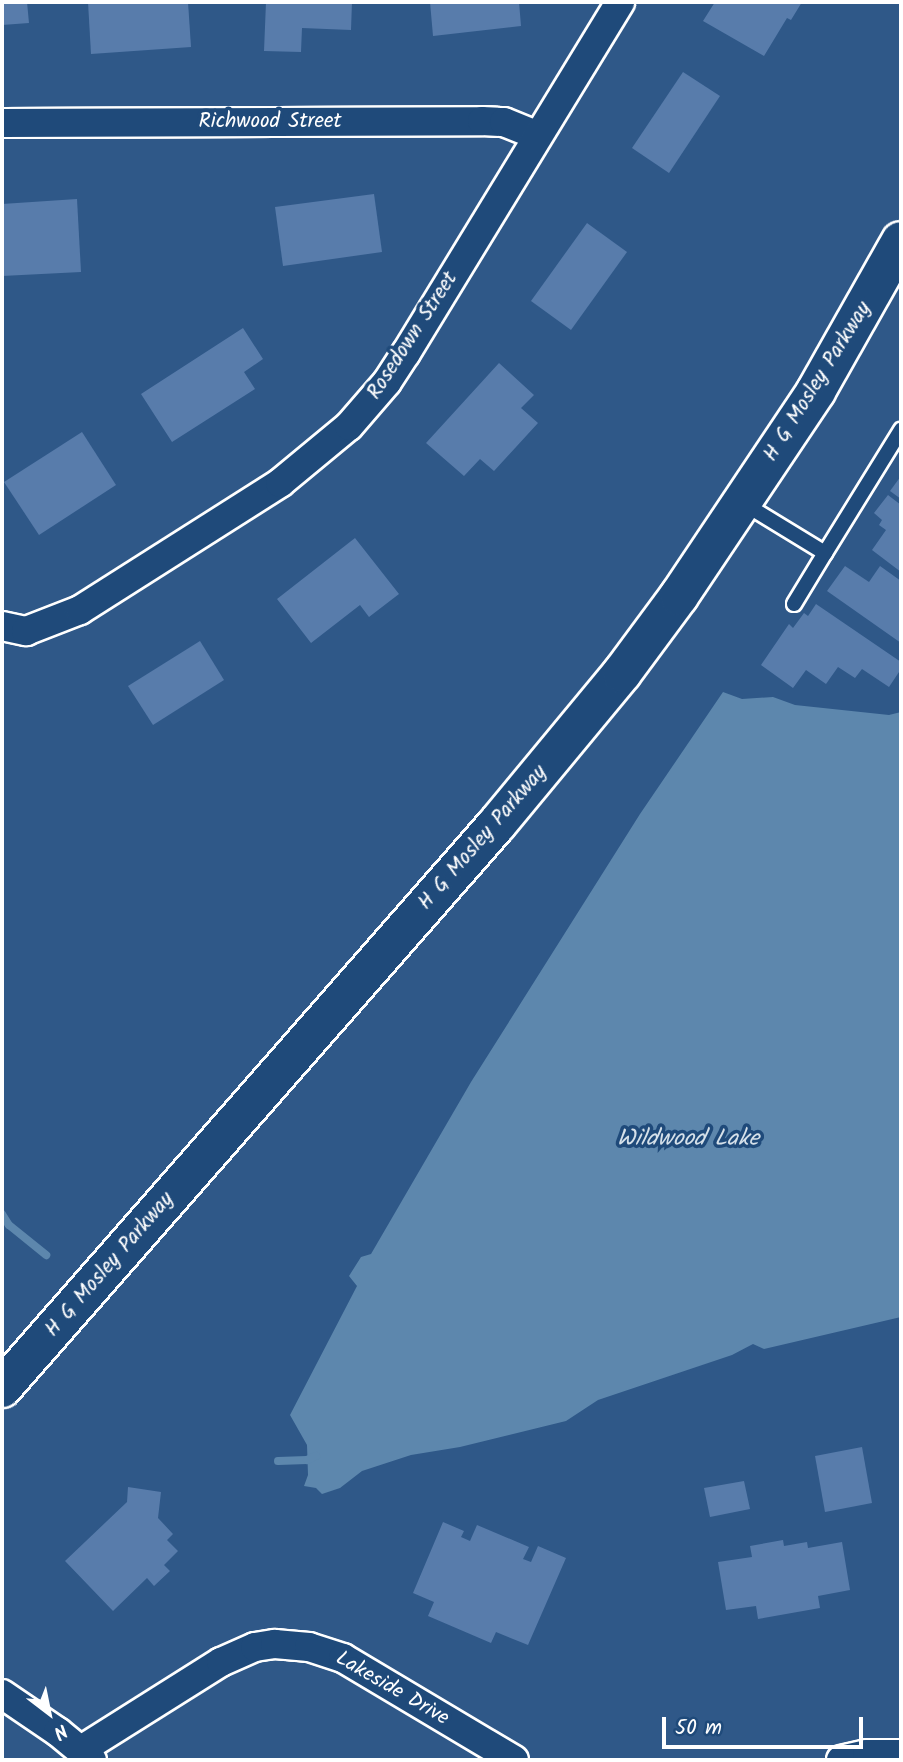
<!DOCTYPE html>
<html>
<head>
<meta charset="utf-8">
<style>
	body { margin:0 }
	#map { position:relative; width:903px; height:1762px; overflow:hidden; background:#2f5888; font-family:Kalam,sans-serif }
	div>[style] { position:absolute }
	.water>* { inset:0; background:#5d87ad }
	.stream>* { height:8px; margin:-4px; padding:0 4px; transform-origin:4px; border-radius:4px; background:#5d87ad }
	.building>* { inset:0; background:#587cab }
	.roads { filter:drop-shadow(2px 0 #fff) drop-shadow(-2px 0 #fff) drop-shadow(0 2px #fff) drop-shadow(0 -2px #fff) }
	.service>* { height:14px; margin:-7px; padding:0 7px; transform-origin:7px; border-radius:7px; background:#1f4a7a }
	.minor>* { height:28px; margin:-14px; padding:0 14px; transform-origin:14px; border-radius:14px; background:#1f4a7a }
	.secondary>* { height:38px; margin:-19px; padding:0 19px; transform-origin:19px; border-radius:19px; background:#1f4a7a }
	span { translate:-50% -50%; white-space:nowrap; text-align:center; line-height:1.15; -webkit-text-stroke:7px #1f4a7a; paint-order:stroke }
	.street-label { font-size:21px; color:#fff }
	.water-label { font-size:23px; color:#d6e1ea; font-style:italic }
	.frame { position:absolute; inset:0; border:4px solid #fff; pointer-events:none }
	.north { position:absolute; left:14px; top:1678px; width:70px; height:70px; -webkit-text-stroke:5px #1f4a7a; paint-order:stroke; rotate:148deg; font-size:19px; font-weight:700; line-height:28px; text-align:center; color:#fff }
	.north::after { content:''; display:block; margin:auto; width:24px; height:32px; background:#fff; clip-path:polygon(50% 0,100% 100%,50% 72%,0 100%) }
	.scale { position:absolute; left:662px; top:1717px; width:201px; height:32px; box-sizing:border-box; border:4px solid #fff; border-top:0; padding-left:9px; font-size:21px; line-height:24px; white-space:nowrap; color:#fff; -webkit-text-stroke:5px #1f4a7a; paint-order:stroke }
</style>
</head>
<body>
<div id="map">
	<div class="water">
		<i style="clip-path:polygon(723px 692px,742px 699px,773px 697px,795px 705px,889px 715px,901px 712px,901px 1317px,764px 1349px,753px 1344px,732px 1355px,598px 1400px,566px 1421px,460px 1447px,411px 1455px,362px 1471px,340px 1488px,322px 1494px,316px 1488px,304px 1486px,308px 1475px,307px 1445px,290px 1415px,357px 1286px,349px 1276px,361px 1257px,371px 1254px,471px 1082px,640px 814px)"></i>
	</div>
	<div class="stream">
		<i style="left:2px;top:1214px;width:13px;rotate:58deg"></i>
		<i style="left:9px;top:1225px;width:48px;rotate:39deg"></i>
		<i style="left:278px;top:1461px;width:29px;rotate:-2deg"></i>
		<i style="left:307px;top:1460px;width:10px;rotate:-24deg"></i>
	</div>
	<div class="building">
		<i style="clip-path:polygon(2px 2px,27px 2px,29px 23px,2px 25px)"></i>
		<i style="clip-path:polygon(88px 2px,188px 2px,191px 47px,91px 54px)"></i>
		<i style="clip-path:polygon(266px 2px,352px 2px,351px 30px,302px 28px,301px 52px,264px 51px)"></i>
		<i style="clip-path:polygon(430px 2px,519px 2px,521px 26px,433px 36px)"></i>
		<i style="clip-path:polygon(715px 2px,802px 2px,791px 20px,787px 18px,764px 56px,703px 21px)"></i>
		<i style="clip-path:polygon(683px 72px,720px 96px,669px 173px,632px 148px)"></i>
		<i style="clip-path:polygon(374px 194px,382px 252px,283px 266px,275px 207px)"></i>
		<i style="clip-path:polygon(77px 199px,81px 272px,2px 276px,2px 204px)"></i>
		<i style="clip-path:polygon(587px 223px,627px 252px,571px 330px,531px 301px)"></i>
		<i style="clip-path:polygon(243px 328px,263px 359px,244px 372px,255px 389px,172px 442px,141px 394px)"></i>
		<i style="clip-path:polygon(499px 363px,534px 395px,521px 408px,538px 423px,494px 471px,480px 459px,464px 476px,426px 443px)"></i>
		<i style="clip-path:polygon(82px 432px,116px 485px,39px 535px,4px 482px)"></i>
		<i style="clip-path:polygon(901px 476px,901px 499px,890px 491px)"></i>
		<i style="clip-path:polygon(888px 495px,901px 505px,901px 572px,872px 550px,886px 530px,879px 525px,882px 520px,874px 513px)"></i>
		<i style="clip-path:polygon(355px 538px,399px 594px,369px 617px,360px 605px,311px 643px,277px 599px)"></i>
		<i style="clip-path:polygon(845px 566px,869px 582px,880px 566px,901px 581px,901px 643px,827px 591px)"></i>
		<i style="clip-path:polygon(816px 604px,901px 662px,901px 669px,889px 687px,862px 669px,855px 678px,838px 667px,826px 684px,806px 670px,793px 688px,761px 665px,789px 624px,793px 628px,804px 613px,808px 616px)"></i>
		<i style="clip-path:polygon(200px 641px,224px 680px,153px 725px,128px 686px)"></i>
		<i style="clip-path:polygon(862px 1447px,872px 1503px,825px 1512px,815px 1456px)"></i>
		<i style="clip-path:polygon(744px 1481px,750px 1509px,710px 1517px,704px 1488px)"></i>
		<i style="clip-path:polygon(128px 1487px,161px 1492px,158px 1518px,173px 1534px,167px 1540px,178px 1551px,164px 1565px,170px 1571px,154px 1586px,147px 1578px,113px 1611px,65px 1561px,127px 1502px)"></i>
		<i style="clip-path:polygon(443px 1522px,464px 1531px,461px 1537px,470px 1541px,477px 1525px,529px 1547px,523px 1559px,531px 1562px,538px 1546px,566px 1558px,528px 1645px,496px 1632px,491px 1643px,428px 1616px,434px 1602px,413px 1593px)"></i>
		<i style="clip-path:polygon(783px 1540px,784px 1546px,807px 1542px,808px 1548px,842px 1542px,850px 1590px,818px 1596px,820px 1608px,758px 1619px,756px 1606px,726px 1610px,718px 1562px,752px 1557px,750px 1546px)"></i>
	</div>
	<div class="roads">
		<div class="service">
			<i style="left:743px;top:503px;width:96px;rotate:31.4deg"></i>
			<i style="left:825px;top:553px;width:145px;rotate:-58.3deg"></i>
			<i style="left:794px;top:604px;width:60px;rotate:-58.7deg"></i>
		</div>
		<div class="minor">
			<i style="left:2px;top:123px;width:480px;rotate:-0.2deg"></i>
			<i style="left:482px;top:121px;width:22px;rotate:3deg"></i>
			<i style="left:504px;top:122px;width:35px;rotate:22deg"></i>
			<i style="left:2px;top:626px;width:25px;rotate:12deg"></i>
			<i style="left:26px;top:631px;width:58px;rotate:-21.3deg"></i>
			<i style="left:80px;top:610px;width:237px;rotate:-32.4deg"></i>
			<i style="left:280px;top:483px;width:89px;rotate:-39.6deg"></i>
			<i style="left:349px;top:426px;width:58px;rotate:-49.2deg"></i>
			<i style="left:387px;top:382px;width:35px;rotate:-57deg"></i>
			<i style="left:406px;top:353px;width:411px;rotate:-58.6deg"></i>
			<i style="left:2px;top:1694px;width:68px;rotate:34.2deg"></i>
			<i style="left:58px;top:1732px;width:44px;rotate:39.5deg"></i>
			<i style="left:81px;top:1750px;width:165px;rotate:-32.2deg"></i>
			<i style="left:221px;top:1662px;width:37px;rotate:-24deg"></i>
			<i style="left:255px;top:1647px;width:20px;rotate:-9deg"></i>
			<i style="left:275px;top:1644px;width:34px;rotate:5deg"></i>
			<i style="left:309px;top:1647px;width:36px;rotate:18deg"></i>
			<i style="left:343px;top:1658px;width:199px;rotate:30.8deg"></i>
			<i style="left:841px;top:1760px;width:27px;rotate:-13deg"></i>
			<i style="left:867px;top:1754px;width:34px"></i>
		</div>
		<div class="secondary">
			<i style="left:2px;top:1388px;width:750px;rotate:-48.73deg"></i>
			<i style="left:497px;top:824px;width:196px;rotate:-50.4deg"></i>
			<i style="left:622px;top:673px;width:96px;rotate:-53.5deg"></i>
			<i style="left:679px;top:596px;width:247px;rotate:-56.2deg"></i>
			<i style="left:816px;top:391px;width:172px;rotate:-60.5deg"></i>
		</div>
	</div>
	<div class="street-label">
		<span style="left:270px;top:122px">Richwood Street</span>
		<span style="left:413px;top:336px;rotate:-57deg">Rosedown Street</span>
		<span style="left:818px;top:382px;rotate:-58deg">H G Mosley Parkway</span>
		<span style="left:483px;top:838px;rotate:-49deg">H G Mosley Parkway</span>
		<span style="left:110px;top:1265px;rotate:-49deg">H G Mosley Parkway</span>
		<span style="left:392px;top:1689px;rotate:30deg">Lakeside Drive</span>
	</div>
	<div class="water-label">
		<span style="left:688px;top:1139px">Wildwood Lake</span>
	</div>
	<div class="frame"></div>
	<div class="north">N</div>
	<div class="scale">50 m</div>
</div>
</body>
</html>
